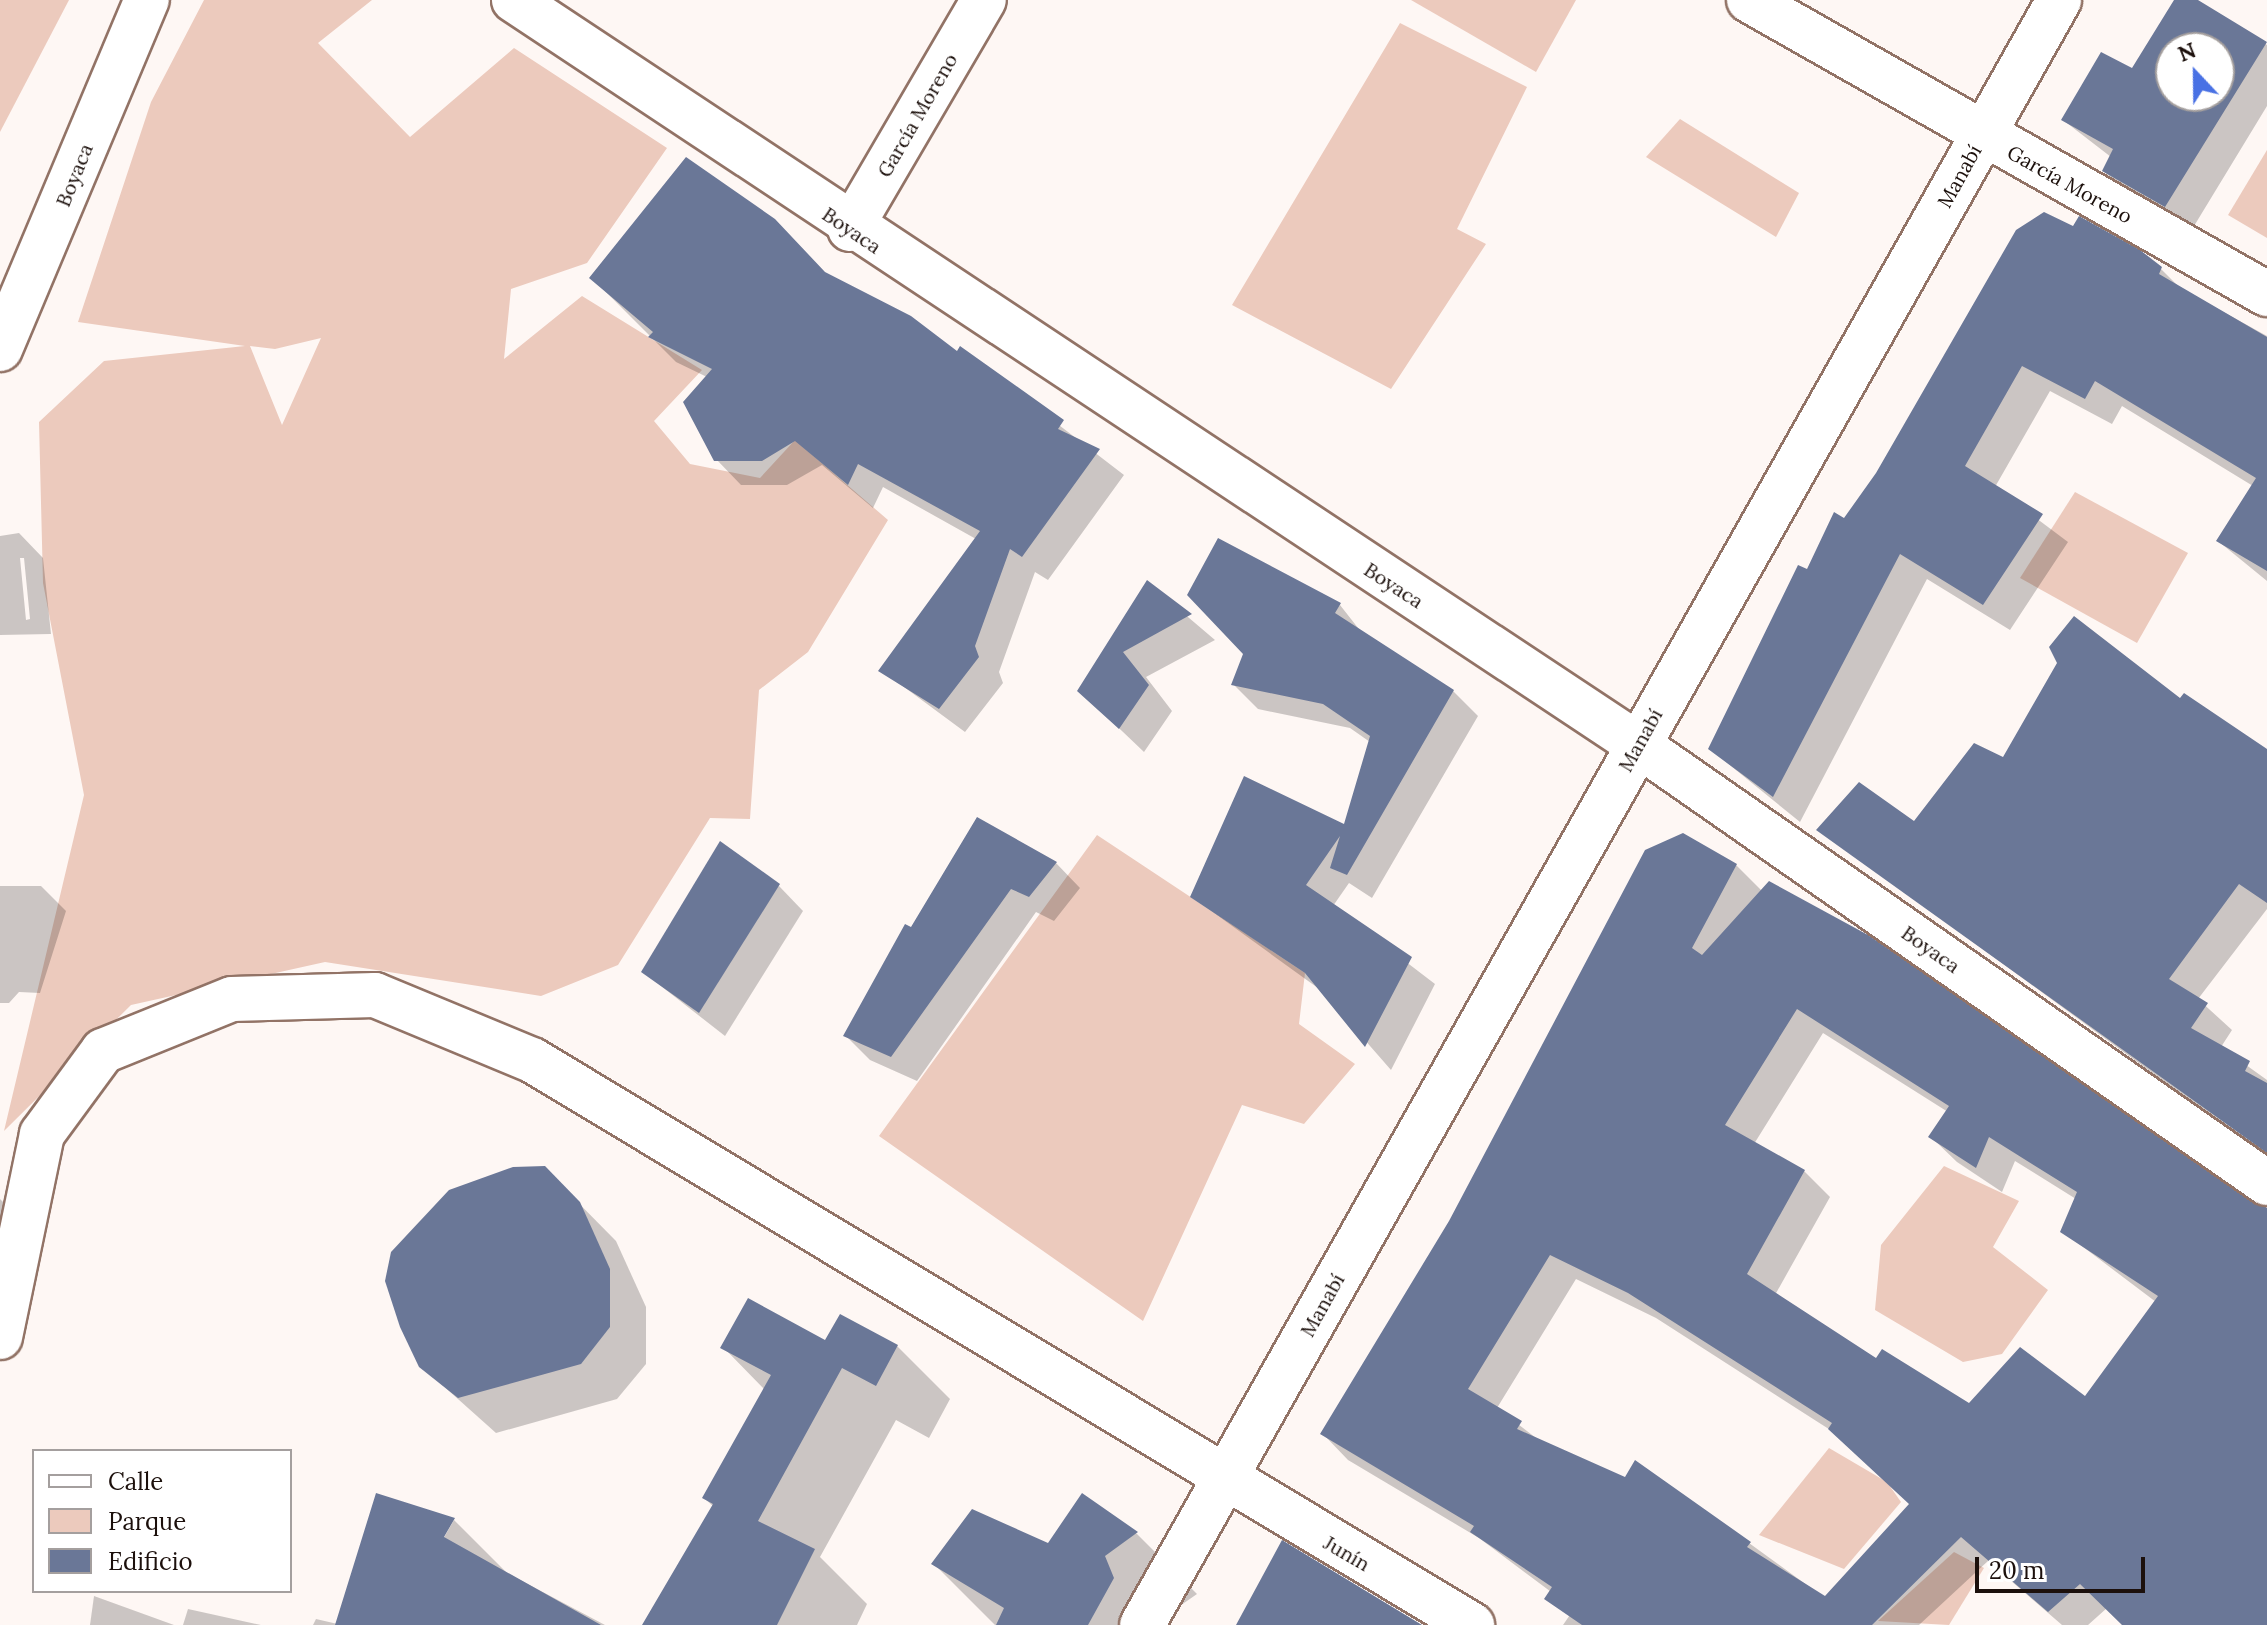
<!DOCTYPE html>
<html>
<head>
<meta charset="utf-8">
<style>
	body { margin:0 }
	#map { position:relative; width:2267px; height:1625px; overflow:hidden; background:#fef7f4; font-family:Lora,serif }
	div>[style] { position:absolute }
	.green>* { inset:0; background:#eccabd }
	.shadow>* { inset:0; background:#0003 }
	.building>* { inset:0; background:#6a7797 }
	.roads { filter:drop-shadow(2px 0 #927366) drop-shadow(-2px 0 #927366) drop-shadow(0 2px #927366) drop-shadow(0 -2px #927366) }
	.minor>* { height:44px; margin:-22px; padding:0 22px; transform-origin:22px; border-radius:22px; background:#fff }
	.major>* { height:44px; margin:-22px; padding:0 22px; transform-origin:22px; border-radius:22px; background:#fff }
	span { translate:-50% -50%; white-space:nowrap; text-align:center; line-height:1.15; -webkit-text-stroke:6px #fff; paint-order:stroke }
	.street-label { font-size:20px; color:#1c100c }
	.legend { position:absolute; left:32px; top:1449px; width:260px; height:144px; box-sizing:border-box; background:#fff; border:2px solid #a49f9e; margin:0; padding:10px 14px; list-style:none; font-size:24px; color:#1c100c }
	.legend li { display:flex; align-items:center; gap:16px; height:40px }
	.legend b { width:40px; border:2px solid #a49f9e }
	.north { position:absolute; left:2155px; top:32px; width:80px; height:80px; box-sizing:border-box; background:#fff; border:2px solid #a49f9e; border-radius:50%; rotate:338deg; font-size:22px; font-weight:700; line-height:32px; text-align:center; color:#1c100c }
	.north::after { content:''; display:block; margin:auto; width:28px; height:36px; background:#4971e4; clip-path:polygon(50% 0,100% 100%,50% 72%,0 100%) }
	.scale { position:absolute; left:1975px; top:1557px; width:170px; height:36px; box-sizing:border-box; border:4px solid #1c100c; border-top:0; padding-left:10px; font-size:24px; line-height:28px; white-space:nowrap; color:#1c100c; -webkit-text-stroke:6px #fff; paint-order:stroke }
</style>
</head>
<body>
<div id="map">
	<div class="green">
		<i style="clip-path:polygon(0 0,69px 0,0 132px)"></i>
		<i style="clip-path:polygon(evenodd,204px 0,372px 0,318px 43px,410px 137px,514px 48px,667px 148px,587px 263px,511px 289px,504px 359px,582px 296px,702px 370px,654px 421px,690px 464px,760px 478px,795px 440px,888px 520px,808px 652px,759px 690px,750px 819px,710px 818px,618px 965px,541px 996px,325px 962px,131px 1005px,4px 1131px,84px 795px,43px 583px,39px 422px,104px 361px,245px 346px,78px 322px,151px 102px,204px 0,321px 338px,282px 425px,250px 346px,275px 349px,321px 338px)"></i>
		<i style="clip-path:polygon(1411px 0,1576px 0,1536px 72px)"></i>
		<i style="clip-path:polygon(1400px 23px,1527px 87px,1457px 229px,1486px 244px,1391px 389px,1232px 305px)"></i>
		<i style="clip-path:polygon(1680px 119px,1799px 193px,1776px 237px,1646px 157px)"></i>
		<i style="clip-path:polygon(2267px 150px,2267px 238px,2228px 215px)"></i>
		<i style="clip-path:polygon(2075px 492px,2188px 553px,2137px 643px,2020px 578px)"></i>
		<i style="clip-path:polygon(1097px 835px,1305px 973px,1299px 1024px,1355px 1064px,1304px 1124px,1242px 1105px,1143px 1321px,879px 1136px)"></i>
		<i style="clip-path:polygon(1944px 1166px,2019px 1201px,1993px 1247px,2048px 1290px,2002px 1354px,1963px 1362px,1875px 1310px,1881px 1245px)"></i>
		<i style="clip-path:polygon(1829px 1448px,1887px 1482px,1901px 1502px,1844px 1569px,1759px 1535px)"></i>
		<i style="clip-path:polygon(1954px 1552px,1984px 1568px,1949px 1625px,1878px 1621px)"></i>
	</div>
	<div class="shadow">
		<i style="clip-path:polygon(evenodd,2176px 0,2194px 0,2267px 45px,2267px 106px,2191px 231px,2129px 196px,2104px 171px,2111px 157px,2063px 120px,2133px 70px,2176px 0,2171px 48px,2219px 48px,2219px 96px,2171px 96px,2171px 48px)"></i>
		<i style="clip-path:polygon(2017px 232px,2161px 269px,2180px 288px,2267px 336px,2267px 581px,2218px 541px,2253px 486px,2122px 406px,2112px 424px,2050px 391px,1995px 487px,2068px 542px,2010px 630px,1927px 579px,1800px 822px,1710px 749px,1807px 571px,1877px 474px)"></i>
		<i style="clip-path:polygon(827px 275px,957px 354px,960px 349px,1124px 475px,1048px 580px,1035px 572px,999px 672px,1003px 683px,965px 732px,881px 670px,976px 539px,883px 487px,873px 508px,822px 465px,787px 485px,741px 485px,716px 459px,707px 377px,676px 362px,592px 278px)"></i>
		<i style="clip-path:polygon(evenodd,19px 533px,43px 558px,51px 634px,0 635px,0 536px,19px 533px,20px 558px,24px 558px,30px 619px,26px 620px,20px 558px)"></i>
		<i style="clip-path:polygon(1148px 583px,1215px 640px,1146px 677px,1172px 711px,1144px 752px,1079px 690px)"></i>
		<i style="clip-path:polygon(1340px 605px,1362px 633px,1453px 691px,1478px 716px,1372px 898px,1349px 883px,1333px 906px,1435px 984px,1391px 1070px,1322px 991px,1192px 897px,1345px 826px,1370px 742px,1350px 728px,1258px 709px,1233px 684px)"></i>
		<i style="clip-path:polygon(2180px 701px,2267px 753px,2267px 909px,2198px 999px,2232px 1030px,2221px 1047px,2267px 1080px,2267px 1157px,1819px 829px,1914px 823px,2004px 760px)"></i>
		<i style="clip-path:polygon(1056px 863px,1080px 888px,1054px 921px,1036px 912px,917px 1081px,870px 1060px,846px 1036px,912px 930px)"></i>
		<i style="clip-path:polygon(evenodd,1736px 865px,1763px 892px,2267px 1210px,2267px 1625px,2124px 1625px,2107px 1608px,2088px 1625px,2062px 1625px,1988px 1561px,1919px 1625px,1563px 1625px,1574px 1609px,1479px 1538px,1348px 1460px,1323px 1434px,1450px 1222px,1736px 865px,1823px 1033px,1948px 1112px,1931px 1137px,1957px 1162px,2002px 1192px,2015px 1161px,2076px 1199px,2062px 1231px,2156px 1302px,2085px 1399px,1970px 1406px,1876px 1361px,1775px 1295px,1830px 1197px,1804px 1171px,1754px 1144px,1823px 1033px,1736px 865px,1576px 1279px,1656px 1318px,1835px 1433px,1911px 1505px,1826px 1599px,1749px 1543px,1540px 1441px,1497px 1408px,1576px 1279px)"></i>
		<i style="clip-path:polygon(0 886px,41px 886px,66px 911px,40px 993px,19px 992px,9px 1003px,0 1003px)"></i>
		<i style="clip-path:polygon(779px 886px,803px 911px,725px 1036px,643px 972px)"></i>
		<i style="clip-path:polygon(544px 1168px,616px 1241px,646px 1307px,646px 1364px,617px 1399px,496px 1433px,421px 1366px)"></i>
		<i style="clip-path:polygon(0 1199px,6px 1205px,0 1226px)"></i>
		<i style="clip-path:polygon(826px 1343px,897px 1346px,950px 1399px,929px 1438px,896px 1420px,820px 1557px,867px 1604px,857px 1625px,643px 1625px,714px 1507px,704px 1498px,765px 1390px,723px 1347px)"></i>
		<i style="clip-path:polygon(1082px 1496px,1137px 1534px,1197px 1594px,1164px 1617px,1168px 1625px,995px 1625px,934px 1564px,1049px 1546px)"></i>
		<i style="clip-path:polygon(454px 1520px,507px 1573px,605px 1625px,394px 1625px)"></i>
		<i style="clip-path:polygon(94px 1596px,174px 1625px,90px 1625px)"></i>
		<i style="clip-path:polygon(188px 1609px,261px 1625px,183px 1625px)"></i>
		<i style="clip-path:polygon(316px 1619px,342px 1625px,313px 1625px)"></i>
	</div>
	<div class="building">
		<i style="clip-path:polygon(evenodd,2174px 0,2198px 0,2267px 42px,2165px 207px,2102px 171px,2113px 149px,2061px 120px,2101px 52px,2132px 68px,2174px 0,2171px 48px,2219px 48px,2219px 96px,2171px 96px,2171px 48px)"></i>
		<i style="clip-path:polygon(686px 157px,775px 219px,825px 272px,911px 316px,957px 351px,960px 346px,1064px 420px,1058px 429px,1100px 449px,1022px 557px,1010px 549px,975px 646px,979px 657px,939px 709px,878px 671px,980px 531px,858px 464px,848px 485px,795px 441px,762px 461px,714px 461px,683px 402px,712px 369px,648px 337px,653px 332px,589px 278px)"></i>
		<i style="clip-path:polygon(2044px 212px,2073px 226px,2079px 216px,2140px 250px,2162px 267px,2159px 274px,2267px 337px,2267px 571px,2216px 541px,2256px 478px,2095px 381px,2085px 399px,2022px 366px,1965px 466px,2043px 514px,1983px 605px,1900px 554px,1773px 797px,1708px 749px,1798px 565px,1807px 569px,1834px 512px,1844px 518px,1876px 473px,2016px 230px)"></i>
		<i style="clip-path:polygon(1218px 538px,1341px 603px,1335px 613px,1454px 690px,1347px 875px,1330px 868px,1340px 836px,1306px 885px,1412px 957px,1365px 1047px,1305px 973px,1190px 897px,1244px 776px,1344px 824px,1370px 736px,1323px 704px,1231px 685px,1243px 654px,1187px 595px)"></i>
		<i style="clip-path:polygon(1147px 580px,1192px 614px,1123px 652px,1149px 685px,1119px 729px,1077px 691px)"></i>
		<i style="clip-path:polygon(2074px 616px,2180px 698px,2184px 693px,2267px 749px,2267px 903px,2239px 884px,2169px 979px,2208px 1003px,2191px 1028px,2250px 1061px,2245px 1071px,2267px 1083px,2267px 1153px,1816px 830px,1859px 782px,1914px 821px,1974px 743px,2003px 757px,2057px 663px,2049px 647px)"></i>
		<i style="clip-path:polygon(977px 817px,1057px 862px,1029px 897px,1011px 889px,891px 1057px,843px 1036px,905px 924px,911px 927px)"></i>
		<i style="clip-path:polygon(evenodd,1683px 833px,1737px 864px,1692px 948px,1702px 955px,1769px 881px,1868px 935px,2267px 1208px,2267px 1625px,2122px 1625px,2080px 1584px,2048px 1612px,1961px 1537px,1872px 1625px,1582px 1625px,1544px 1599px,1552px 1587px,1470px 1532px,1474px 1526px,1320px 1434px,1449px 1221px,1645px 850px,1683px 833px,1797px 1009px,1949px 1106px,1928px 1137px,1976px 1168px,1989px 1137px,2077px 1192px,2060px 1232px,2158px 1296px,2085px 1396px,2020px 1347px,1969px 1403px,1882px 1349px,1876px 1358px,1747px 1274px,1805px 1170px,1725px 1125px,1797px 1009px,1683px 833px,1550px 1255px,1628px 1293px,1832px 1423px,1828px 1429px,1909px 1504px,1825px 1596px,1747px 1547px,1751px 1542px,1635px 1460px,1625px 1477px,1517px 1429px,1522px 1421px,1468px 1389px,1550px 1255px)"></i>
		<i style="clip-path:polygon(720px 841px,780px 884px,699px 1013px,641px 972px)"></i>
		<i style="clip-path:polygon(545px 1166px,580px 1202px,610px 1269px,610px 1327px,581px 1364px,458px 1398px,419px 1367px,400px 1327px,385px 1281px,391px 1252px,449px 1190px,513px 1167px)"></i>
		<i style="clip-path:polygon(748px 1298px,825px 1340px,840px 1314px,898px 1345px,876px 1386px,842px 1368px,758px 1521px,815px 1549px,777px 1625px,642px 1625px,713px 1504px,702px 1498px,771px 1375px,720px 1348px)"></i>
		<i style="clip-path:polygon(376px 1493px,455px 1518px,444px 1537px,601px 1625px,335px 1625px)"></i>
		<i style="clip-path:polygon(1082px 1493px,1138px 1532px,1105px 1556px,1114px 1578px,1088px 1625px,996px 1625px,1004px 1608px,931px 1564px,972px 1509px,1048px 1543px)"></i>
		<i style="clip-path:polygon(1282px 1540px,1300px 1551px,1422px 1625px,1236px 1625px)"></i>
	</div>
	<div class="roads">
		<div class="minor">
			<i style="left:514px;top:0;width:1347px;rotate:33.52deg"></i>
			<i style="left:1637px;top:744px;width:768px;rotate:34.87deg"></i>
			<i style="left:1749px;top:0;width:596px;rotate:29.58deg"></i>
			<i style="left:850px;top:229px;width:265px;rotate:-59.7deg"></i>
			<i style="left:0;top:349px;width:379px;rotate:-67.2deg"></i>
			<i style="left:0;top:1337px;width:207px;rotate:-78.3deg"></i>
			<i style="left:42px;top:1134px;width:103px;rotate:-53.7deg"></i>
			<i style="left:103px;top:1051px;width:139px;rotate:-22deg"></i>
			<i style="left:232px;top:999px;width:143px;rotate:-1.6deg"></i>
			<i style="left:375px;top:995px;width:170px;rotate:22.5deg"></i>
			<i style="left:532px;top:1060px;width:1097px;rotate:31.01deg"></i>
		</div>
		<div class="major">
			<i style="left:1142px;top:1625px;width:1866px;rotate:-60.56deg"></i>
		</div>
	</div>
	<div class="street-label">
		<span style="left:917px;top:115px;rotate:-60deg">García Moreno</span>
		<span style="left:74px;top:175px;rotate:-68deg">Boyaca</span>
		<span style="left:1959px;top:176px;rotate:-61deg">Manabí</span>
		<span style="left:2070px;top:184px;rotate:29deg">García Moreno</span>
		<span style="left:852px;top:230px;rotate:34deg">Boyaca</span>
		<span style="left:1394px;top:585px;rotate:33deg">Boyaca</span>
		<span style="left:1640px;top:740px;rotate:-61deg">Manabí</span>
		<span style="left:1931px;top:949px;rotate:35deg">Boyaca</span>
		<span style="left:1322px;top:1305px;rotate:-61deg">Manabí</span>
		<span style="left:1347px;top:1553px;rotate:30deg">Junín</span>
	</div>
	<ul class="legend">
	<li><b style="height:10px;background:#fff"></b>Calle</li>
	<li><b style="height:22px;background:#eccabd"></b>Parque</li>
	<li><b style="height:22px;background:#6a7797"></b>Edificio</li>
	</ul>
	<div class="north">N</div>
	<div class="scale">20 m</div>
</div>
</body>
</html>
